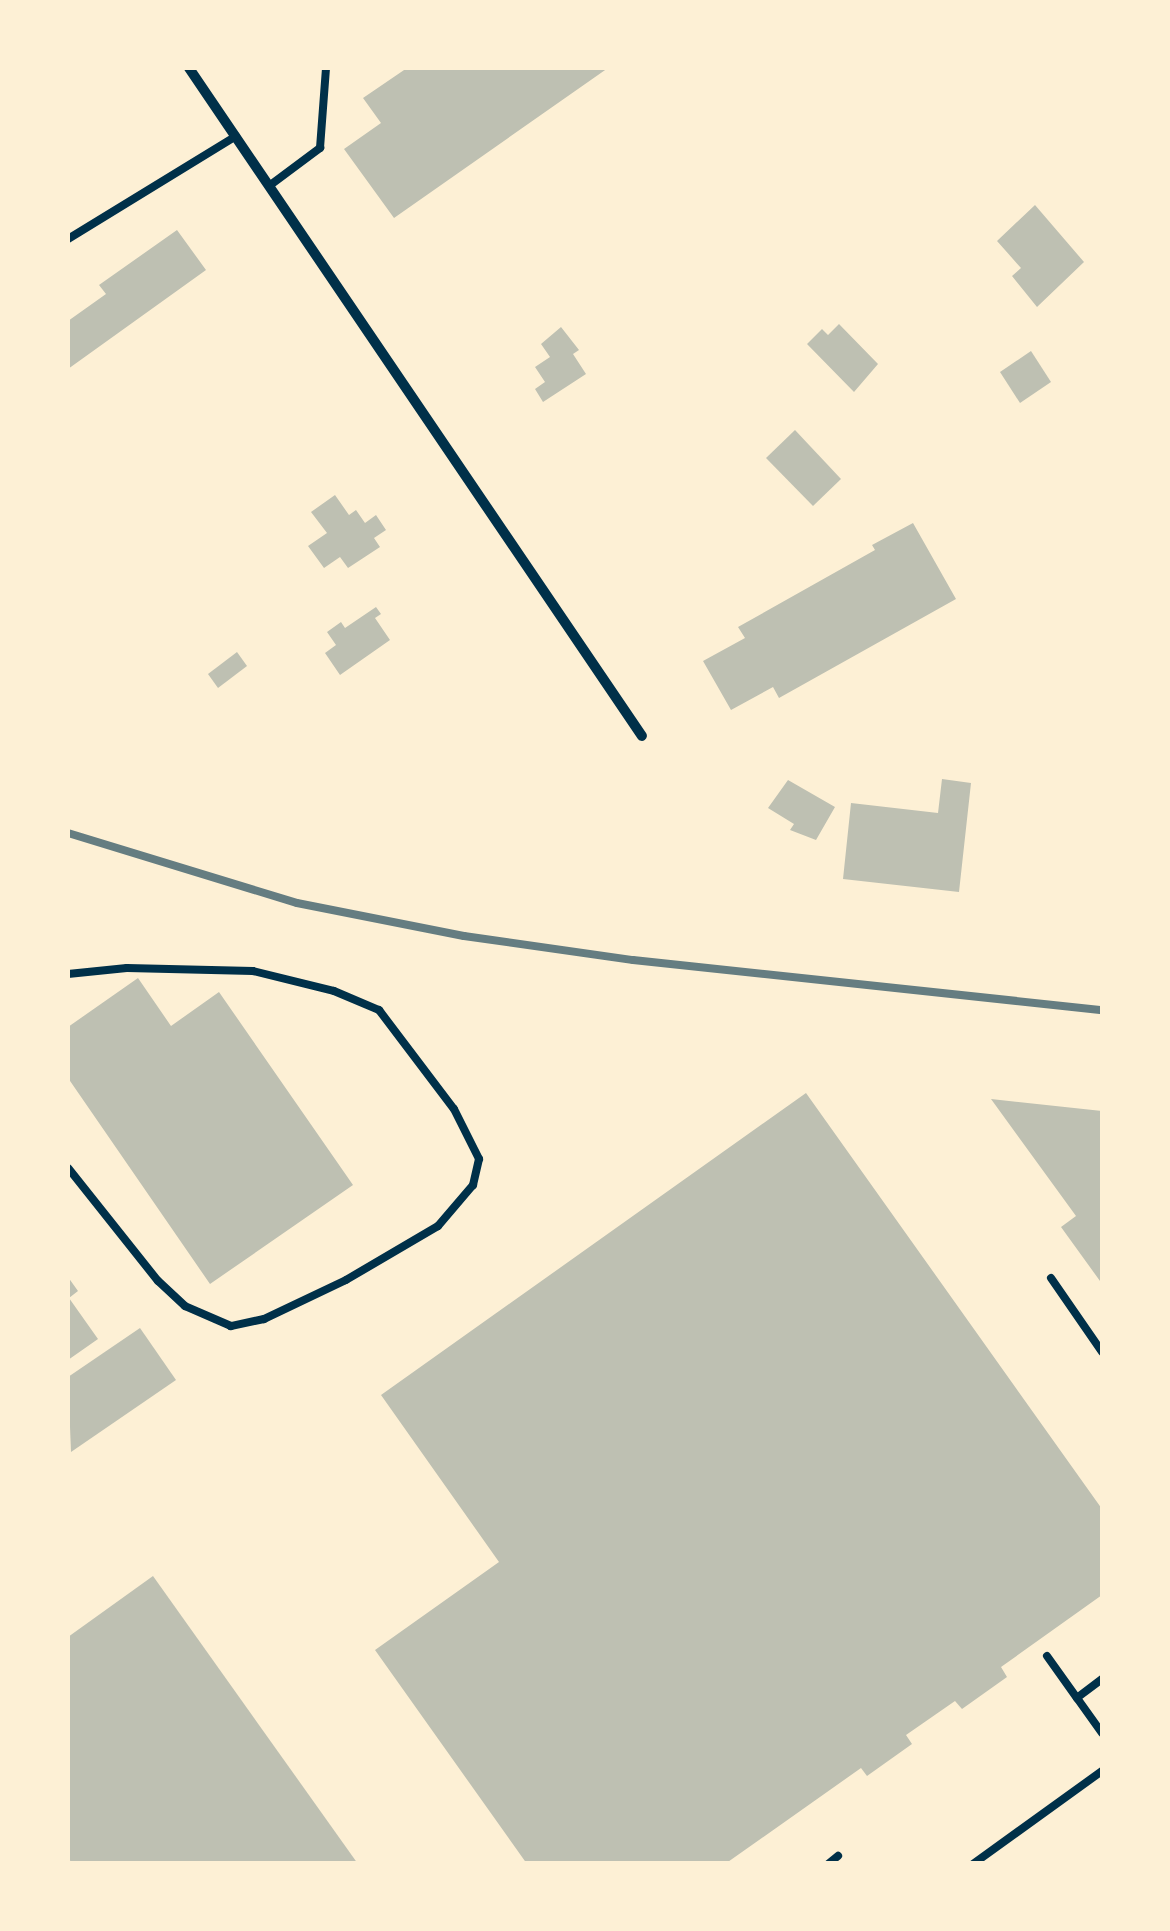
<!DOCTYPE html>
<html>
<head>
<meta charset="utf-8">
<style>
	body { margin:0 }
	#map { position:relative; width:1170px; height:1931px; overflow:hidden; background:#fdf0d5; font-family:Lato,sans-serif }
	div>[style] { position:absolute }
	.building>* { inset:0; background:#bec0b2 }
	.service>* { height:8px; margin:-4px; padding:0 4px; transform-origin:4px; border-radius:4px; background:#003049 }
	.minor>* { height:10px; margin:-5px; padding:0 5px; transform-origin:5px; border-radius:5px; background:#003049 }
	.rail>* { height:8px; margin:-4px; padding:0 4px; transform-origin:4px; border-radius:4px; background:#657d81 }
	span { translate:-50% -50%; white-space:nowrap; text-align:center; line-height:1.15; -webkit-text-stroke:8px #fdf0d5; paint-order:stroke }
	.frame { position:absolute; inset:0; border:70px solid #fdf0d5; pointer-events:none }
</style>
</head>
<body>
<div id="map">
	<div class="building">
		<i style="clip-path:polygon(407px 68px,608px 68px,394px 218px,344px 149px,381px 123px,363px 98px)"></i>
		<i style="clip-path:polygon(1035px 205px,1084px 262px,1037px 307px,1012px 276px,1021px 268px,997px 241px)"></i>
		<i style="clip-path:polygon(177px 230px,206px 270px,68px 369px,68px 321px,106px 294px,99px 285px)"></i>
		<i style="clip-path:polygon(839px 324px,878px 364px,854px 392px,807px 344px,822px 329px,828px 335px)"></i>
		<i style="clip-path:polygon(561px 327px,579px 350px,573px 354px,586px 374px,543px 402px,535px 389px,545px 382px,535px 367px,550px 357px,541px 344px)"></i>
		<i style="clip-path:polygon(1031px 351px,1051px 382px,1020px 403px,1000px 372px)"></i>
		<i style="clip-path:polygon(795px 430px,841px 479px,813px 506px,766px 458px)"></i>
		<i style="clip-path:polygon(335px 495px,349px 515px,356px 510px,365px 523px,376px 515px,386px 530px,374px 538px,380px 547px,348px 568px,340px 557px,324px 568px,308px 546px,327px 533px,311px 512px)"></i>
		<i style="clip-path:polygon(913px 523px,956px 599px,779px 698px,773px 687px,731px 710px,703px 661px,745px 638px,738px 627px,875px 550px,872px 545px)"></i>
		<i style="clip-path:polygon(376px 607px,381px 614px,375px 618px,390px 640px,340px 675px,325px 653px,336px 645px,327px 632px,341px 622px,345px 628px)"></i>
		<i style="clip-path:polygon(237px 652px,247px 666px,218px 688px,208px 674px)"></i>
		<i style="clip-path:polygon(942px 779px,971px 783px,959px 892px,843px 879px,851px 803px,938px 813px)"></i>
		<i style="clip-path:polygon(788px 780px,835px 807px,816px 840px,790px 830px,794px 824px,768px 808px)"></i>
		<i style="clip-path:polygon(138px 978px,171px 1026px,219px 992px,353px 1185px,210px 1284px,68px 1078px,68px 1027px)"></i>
		<i style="clip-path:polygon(806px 1093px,1102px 1509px,1102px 1595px,1001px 1667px,1007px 1677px,962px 1709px,955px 1701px,906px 1735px,912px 1744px,867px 1776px,861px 1768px,725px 1864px,527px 1864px,375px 1650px,499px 1562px,381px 1395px)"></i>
		<i style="clip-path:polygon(991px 1099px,1102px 1111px,1100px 1281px,1061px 1227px,1076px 1216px)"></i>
		<i style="clip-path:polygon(68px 1277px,78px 1291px,69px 1298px,98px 1339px,68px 1360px)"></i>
		<i style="clip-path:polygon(140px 1328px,176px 1380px,71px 1452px,68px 1377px)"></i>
		<i style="clip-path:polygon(153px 1576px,358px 1864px,72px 1864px,68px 1857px,68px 1637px)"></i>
	</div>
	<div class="service">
		<i style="left:269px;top:186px;width:64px;rotate:-36.7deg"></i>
		<i style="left:320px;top:148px;width:80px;rotate:-85.7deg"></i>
		<i style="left:68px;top:239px;width:197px;rotate:-31.5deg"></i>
		<i style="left:68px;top:974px;width:59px;rotate:-5.8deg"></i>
		<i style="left:127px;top:968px;width:126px;rotate:1.4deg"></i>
		<i style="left:253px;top:971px;width:83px;rotate:13.9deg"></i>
		<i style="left:334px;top:991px;width:49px;rotate:22.9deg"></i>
		<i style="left:379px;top:1010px;width:124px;rotate:52.9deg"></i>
		<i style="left:454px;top:1109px;width:56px;rotate:63.4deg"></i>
		<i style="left:479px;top:1159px;width:27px;rotate:103deg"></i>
		<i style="left:473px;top:1185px;width:54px;rotate:130.5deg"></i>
		<i style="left:438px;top:1226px;width:107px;rotate:149.6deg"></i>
		<i style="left:346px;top:1280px;width:91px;rotate:154.6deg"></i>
		<i style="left:264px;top:1319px;width:34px;rotate:168deg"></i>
		<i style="left:231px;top:1326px;width:50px;rotate:-156.5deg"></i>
		<i style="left:185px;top:1306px;width:37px;rotate:-137deg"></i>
		<i style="left:158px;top:1281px;width:144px;rotate:-128.5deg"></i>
		<i style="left:1051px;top:1278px;width:90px;rotate:55.4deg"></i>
		<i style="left:1047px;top:1656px;width:52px;rotate:54.5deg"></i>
		<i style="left:1102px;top:1679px;width:31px;rotate:143deg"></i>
		<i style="left:1077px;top:1698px;width:43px;rotate:54.5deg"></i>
		<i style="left:828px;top:1864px;width:13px;rotate:-39deg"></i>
		<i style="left:973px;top:1864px;width:159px;rotate:-35.8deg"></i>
	</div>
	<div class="minor">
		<i style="left:189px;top:68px;width:807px;rotate:55.86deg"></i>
	</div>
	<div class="rail">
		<i style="left:68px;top:833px;width:239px;rotate:17deg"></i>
		<i style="left:297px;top:903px;width:170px;rotate:11.2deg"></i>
		<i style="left:464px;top:936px;width:171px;rotate:8.1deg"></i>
		<i style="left:633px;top:960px;width:472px;rotate:6.1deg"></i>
	</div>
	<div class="frame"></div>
</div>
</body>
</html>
